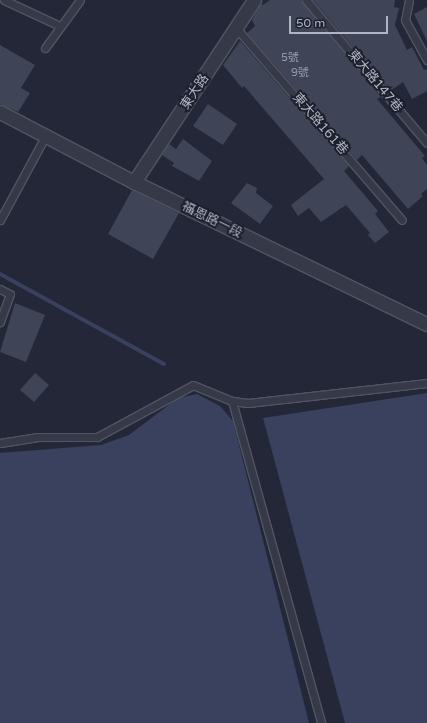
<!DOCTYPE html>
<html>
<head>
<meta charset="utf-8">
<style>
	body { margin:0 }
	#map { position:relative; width:427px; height:723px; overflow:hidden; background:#232737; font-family:"Varela Round","Noto Sans TC",sans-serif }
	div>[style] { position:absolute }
	.water>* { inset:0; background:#39415f }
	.stream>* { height:4px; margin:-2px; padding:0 2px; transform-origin:2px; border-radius:2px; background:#39415f }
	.building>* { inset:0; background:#3f4457 }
	.roads { filter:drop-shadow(1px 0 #515462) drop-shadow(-1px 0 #515462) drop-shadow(0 1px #515462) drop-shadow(0 -1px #515462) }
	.service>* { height:7px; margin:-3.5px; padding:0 3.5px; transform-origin:3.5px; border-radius:3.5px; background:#363a48 }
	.minor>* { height:13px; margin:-6.5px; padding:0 6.5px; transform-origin:6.5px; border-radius:6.5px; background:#363a48 }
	span { translate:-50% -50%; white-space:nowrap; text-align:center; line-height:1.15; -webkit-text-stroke:4px #1c1f2c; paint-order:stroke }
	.number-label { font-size:11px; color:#9498a9 }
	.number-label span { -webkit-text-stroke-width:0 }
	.street-label { font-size:13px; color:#b1b4c4 }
	.scale { position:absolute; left:289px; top:16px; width:99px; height:18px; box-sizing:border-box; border:2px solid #b1b4c4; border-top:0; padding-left:5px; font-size:12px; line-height:14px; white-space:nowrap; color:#b1b4c4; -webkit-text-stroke:3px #1c1f2c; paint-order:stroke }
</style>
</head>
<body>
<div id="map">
	<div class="water">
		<i style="clip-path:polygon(427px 393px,427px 723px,345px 723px,263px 418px)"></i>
		<i style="clip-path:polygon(197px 394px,220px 406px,233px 421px,309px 723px,0 723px,0 453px,101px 445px,129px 435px,178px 398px)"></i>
	</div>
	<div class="stream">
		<i style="left:0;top:274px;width:187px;rotate:28.8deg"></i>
	</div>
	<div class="building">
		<i style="clip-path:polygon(270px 0,301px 0,381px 97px,377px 99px,425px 156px,422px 158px,427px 165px,427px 189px,421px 194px,423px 196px,408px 209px,362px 155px,357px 160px,247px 33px,255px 26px,252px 20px,261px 4px,263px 5px)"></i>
		<i style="clip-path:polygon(313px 0,395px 0,394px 7px,399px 8px,395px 25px,407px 50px,412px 47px,424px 70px,427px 69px,427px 91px,412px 99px,403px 82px,390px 91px)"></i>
		<i style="clip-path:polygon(427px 7px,427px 41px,414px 14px)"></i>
		<i style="clip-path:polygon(240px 41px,349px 166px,344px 171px,378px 211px,375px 214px,389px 232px,375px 243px,368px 235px,370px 233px,346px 205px,321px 222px,309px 208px,298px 216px,291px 205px,324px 179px,244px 86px,242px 88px,223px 65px)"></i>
		<i style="clip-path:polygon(0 45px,35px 65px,21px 88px,30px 93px,18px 112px,0 104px)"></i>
		<i style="clip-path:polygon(208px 104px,237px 124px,223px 145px,193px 126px)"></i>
		<i style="clip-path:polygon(183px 139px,212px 161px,199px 181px,172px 166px,174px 163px,162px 155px,169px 144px,176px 149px)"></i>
		<i style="clip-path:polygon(247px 183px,257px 188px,256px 193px,273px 206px,260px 224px,231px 203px)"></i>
		<i style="clip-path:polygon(132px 190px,179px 213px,153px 259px,108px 234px)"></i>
		<i style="clip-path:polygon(15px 303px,45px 315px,26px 362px,0 352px)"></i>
		<i style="clip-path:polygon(35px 373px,49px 385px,34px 402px,20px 390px)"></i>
	</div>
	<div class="roads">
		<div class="service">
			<i style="left:4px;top:0;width:62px;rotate:24.9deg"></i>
			<i style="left:306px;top:0;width:187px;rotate:49.8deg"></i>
			<i style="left:409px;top:0;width:20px;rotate:101deg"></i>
			<i style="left:405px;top:20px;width:46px;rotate:61.2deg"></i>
			<i style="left:237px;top:29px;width:252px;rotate:49.2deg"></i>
			<i style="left:45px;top:48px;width:59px;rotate:-53.9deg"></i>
			<i style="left:0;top:220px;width:97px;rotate:-61.6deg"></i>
			<i style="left:0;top:289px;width:11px;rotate:27deg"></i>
			<i style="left:10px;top:294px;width:30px;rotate:110deg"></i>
			<i style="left:232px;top:401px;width:334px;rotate:74.5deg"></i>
			<i style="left:0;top:443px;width:37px;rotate:-9deg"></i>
			<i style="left:37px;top:437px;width:60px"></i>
			<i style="left:97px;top:437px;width:109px;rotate:-28.4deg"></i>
			<i style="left:193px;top:385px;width:42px;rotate:22.3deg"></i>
			<i style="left:232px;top:401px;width:16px;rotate:7deg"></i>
			<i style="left:248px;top:403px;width:180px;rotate:-6.4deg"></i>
		</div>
		<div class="minor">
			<i style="left:0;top:112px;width:151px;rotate:27.6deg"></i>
			<i style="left:134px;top:182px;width:326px;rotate:25.9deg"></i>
			<i style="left:134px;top:182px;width:218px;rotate:-56.6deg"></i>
		</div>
	</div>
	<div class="number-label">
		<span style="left:290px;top:58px">5號</span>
		<span style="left:300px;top:73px">9號</span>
	</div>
	<div class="street-label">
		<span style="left:375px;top:81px;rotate:50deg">東大路147巷</span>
		<span style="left:195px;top:92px;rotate:-56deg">東大路</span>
		<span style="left:320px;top:124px;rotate:49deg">東大路161巷</span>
		<span style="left:212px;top:220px;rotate:26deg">福恩路一段</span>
	</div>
	<div class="scale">50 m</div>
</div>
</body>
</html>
